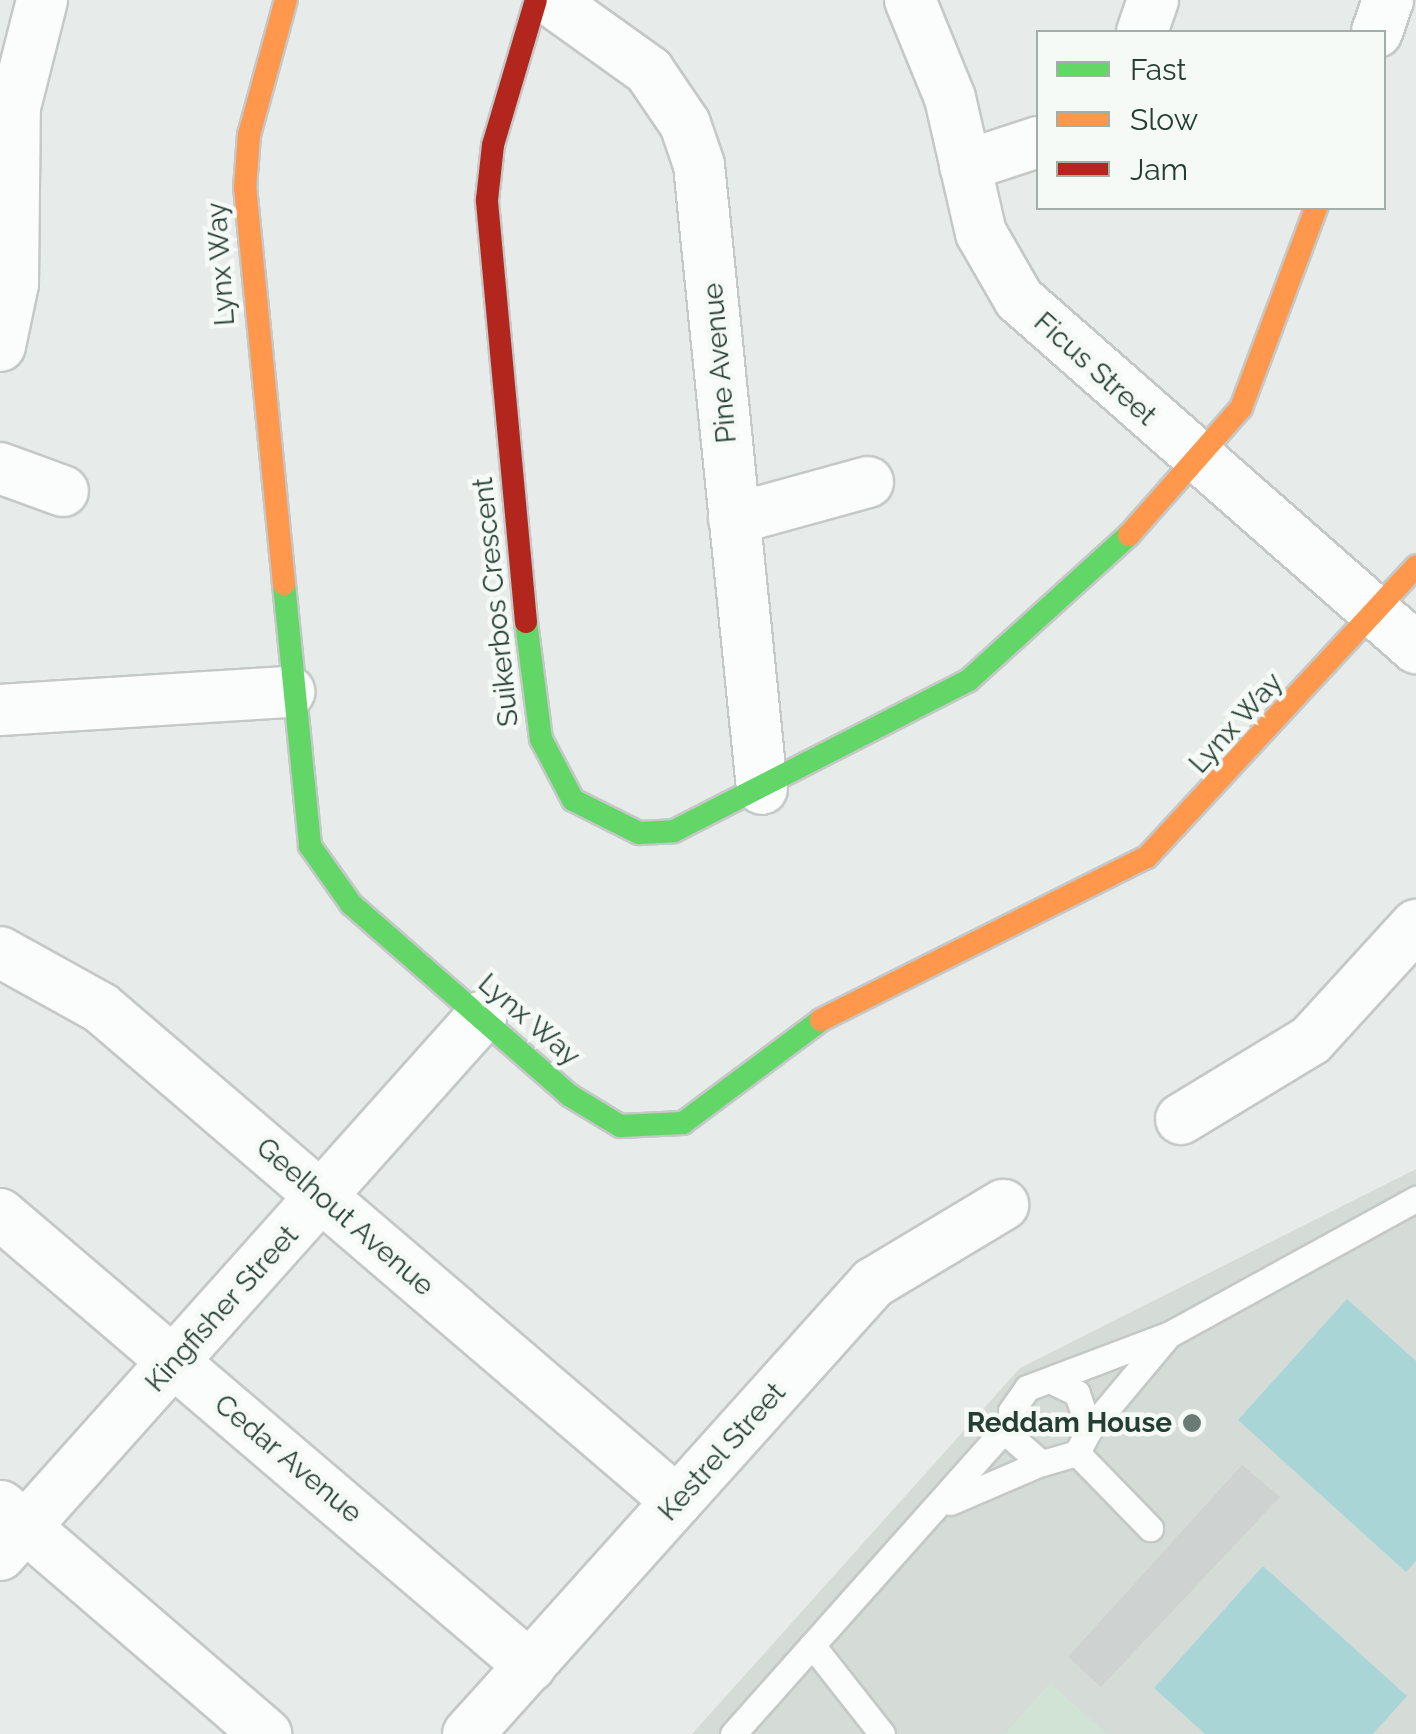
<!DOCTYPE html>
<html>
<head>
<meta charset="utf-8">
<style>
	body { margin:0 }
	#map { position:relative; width:1416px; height:1734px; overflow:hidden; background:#e7ebe9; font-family:Raleway,sans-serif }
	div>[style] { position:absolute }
	.built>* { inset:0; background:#d5dcd8 }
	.green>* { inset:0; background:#d1e3d5 }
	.water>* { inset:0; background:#aad5d7 }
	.building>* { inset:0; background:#ced2d0 }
	.roads { filter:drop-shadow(2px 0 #c4c8c6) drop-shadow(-2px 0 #c4c8c6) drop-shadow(0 2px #c4c8c6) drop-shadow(0 -2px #c4c8c6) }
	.lane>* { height:25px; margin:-12.5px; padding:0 12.5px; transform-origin:12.5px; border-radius:12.5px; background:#fbfcfc }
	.street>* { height:50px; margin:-25px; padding:0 25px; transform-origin:25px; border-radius:25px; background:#fbfcfc }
	.fast>* { height:22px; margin:-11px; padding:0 11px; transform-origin:11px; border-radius:11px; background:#63d668 }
	.slow>* { height:22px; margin:-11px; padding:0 11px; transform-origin:11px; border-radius:11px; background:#ff974d }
	.jam>* { height:22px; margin:-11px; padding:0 11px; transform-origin:11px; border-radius:11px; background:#b3261e }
	.dots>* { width:28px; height:28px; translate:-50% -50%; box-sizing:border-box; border:5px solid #f5faf7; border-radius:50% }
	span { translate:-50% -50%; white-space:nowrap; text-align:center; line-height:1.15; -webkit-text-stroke:9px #f5faf7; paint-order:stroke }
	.street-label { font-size:28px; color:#253e35 }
	.poi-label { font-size:28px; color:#253e35; font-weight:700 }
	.right { translate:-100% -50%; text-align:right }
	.legend { position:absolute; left:1036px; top:30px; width:350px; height:180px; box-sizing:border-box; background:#f5faf7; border:2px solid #a2afa9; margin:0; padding:12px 18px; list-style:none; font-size:30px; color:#253e35 }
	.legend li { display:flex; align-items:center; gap:20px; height:50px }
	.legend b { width:50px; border:2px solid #a2afa9 }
</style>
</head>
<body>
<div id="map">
	<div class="built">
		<i style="clip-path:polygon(1416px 1169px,1416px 1734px,692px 1734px,1020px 1368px)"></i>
	</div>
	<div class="green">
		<i style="clip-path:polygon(1050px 1683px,1107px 1734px,1005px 1734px)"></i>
	</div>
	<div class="water">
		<i style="clip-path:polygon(1347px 1299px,1416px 1361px,1416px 1561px,1406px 1572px,1238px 1420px)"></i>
		<i style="clip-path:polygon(1263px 1566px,1407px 1696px,1373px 1734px,1205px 1734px,1154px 1688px)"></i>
	</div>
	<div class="building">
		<i style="clip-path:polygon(1242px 1465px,1280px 1497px,1101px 1687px,1068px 1657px)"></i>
	</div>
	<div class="roads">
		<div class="lane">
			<i style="left:1054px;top:1382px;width:25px;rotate:26deg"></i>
			<i style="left:1077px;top:1393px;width:39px;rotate:72deg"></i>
			<i style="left:1089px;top:1430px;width:26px;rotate:118deg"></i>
			<i style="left:1077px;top:1453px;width:37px;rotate:164deg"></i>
			<i style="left:1041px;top:1463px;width:40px;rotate:-139deg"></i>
			<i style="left:1011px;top:1437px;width:26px;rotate:-90deg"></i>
			<i style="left:1011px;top:1411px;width:28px;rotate:-55deg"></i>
			<i style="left:1027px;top:1388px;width:153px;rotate:-20.7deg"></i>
			<i style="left:1170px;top:1334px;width:281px;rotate:-28.8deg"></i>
			<i style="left:1089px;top:1430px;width:120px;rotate:-50.1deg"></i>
			<i style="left:1077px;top:1453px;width:105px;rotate:45.8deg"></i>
			<i style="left:950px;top:1502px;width:99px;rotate:-23.2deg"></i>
			<i style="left:812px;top:1645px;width:113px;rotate:51.8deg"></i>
			<i style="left:733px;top:1734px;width:415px;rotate:-48.3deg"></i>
		</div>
		<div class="street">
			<i style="left:550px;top:0;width:122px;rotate:35.6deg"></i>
			<i style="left:649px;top:71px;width:64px;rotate:55.8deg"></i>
			<i style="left:685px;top:124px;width:43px;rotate:71.1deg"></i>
			<i style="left:699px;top:165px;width:627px;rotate:84.23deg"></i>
			<i style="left:910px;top:0;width:106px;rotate:67.8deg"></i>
			<i style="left:950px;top:98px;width:139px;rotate:77.1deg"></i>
			<i style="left:981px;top:233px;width:76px;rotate:60.1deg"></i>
			<i style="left:1019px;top:299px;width:529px;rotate:41.32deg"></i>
			<i style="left:1142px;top:32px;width:34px;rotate:-71deg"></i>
			<i style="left:1377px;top:32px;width:34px;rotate:-71deg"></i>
			<i style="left:965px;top:166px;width:77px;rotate:-18.2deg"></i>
			<i style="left:0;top:346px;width:63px;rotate:-78.2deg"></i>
			<i style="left:13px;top:284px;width:177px;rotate:-89.4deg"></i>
			<i style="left:15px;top:107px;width:110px;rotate:-75.8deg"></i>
			<i style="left:0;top:468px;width:67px;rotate:20.1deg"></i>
			<i style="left:734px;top:519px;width:139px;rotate:-15.4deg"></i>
			<i style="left:0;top:710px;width:290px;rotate:-3.6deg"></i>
			<i style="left:0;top:952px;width:115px;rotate:29deg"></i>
			<i style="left:101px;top:1008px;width:758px;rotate:40.56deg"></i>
			<i style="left:1181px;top:1119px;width:152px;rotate:-31.3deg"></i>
			<i style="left:1311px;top:1040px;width:156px;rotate:-47.6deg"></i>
			<i style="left:0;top:1214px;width:697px;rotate:40.46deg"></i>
			<i style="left:1px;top:1506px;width:350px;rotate:40.7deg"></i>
			<i style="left:0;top:1555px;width:722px;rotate:-48.2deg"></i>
			<i style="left:468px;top:1734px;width:606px;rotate:-48.08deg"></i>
			<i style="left:873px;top:1283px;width:152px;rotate:-31deg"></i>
		</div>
		<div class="fast">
			<i style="left:284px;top:584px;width:263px;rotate:84.3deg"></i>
			<i style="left:310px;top:846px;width:71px;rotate:54.7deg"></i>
			<i style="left:351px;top:904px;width:290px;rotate:41.2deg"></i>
			<i style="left:569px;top:1095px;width:60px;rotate:31.3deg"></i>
			<i style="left:620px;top:1126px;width:63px;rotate:-2.7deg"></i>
			<i style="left:683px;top:1123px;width:172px;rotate:-36.7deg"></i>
			<i style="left:526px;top:622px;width:118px;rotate:82.7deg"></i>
			<i style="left:541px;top:739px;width:69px;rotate:62.3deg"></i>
			<i style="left:573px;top:800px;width:74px;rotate:26.6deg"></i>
			<i style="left:639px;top:833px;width:35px;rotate:-3deg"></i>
			<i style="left:674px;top:831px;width:331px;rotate:-27.1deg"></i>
			<i style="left:969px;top:680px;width:216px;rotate:-42.2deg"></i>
		</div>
		<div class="slow">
			<i style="left:1129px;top:535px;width:169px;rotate:-48.6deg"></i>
			<i style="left:1241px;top:408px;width:214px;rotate:-69.4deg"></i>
			<i style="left:284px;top:584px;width:398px;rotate:-95.6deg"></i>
			<i style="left:245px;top:188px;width:53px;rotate:-85.7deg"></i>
			<i style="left:249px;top:135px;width:140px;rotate:-74.7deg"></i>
			<i style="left:821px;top:1020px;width:364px;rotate:-26.6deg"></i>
			<i style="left:1147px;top:857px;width:396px;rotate:-47.2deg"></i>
		</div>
		<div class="jam">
			<i style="left:526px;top:622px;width:424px;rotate:-95.3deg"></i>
			<i style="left:487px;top:200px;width:55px;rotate:-83.8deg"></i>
			<i style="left:493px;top:145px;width:151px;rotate:-73.5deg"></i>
		</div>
	</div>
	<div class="dots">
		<i style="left:1192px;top:1423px;background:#697b74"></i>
	</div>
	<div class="street-label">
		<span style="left:221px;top:264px;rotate:-94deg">Lynx Way</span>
		<span style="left:720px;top:363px;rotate:-95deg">Pine Avenue</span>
		<span style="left:1095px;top:369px;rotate:42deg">Ficus Street</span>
		<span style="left:496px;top:602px;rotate:-96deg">Suikerbos Crescent</span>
		<span style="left:1236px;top:723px;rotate:-48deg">Lynx Way</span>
		<span style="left:529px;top:1020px;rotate:41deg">Lynx Way</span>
		<span style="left:345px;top:1217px;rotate:41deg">Geelhout Avenue</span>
		<span style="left:222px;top:1309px;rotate:-48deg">Kingfisher Street</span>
		<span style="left:722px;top:1452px;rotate:-48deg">Kestrel Street</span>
		<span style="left:288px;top:1459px;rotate:40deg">Cedar Avenue</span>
	</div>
	<div class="poi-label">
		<span class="right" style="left:1172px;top:1423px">Reddam House</span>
	</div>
	<ul class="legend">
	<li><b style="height:12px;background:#63d668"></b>Fast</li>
	<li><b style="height:12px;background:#ff974d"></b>Slow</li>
	<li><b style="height:12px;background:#b3261e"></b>Jam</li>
	</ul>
</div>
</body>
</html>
